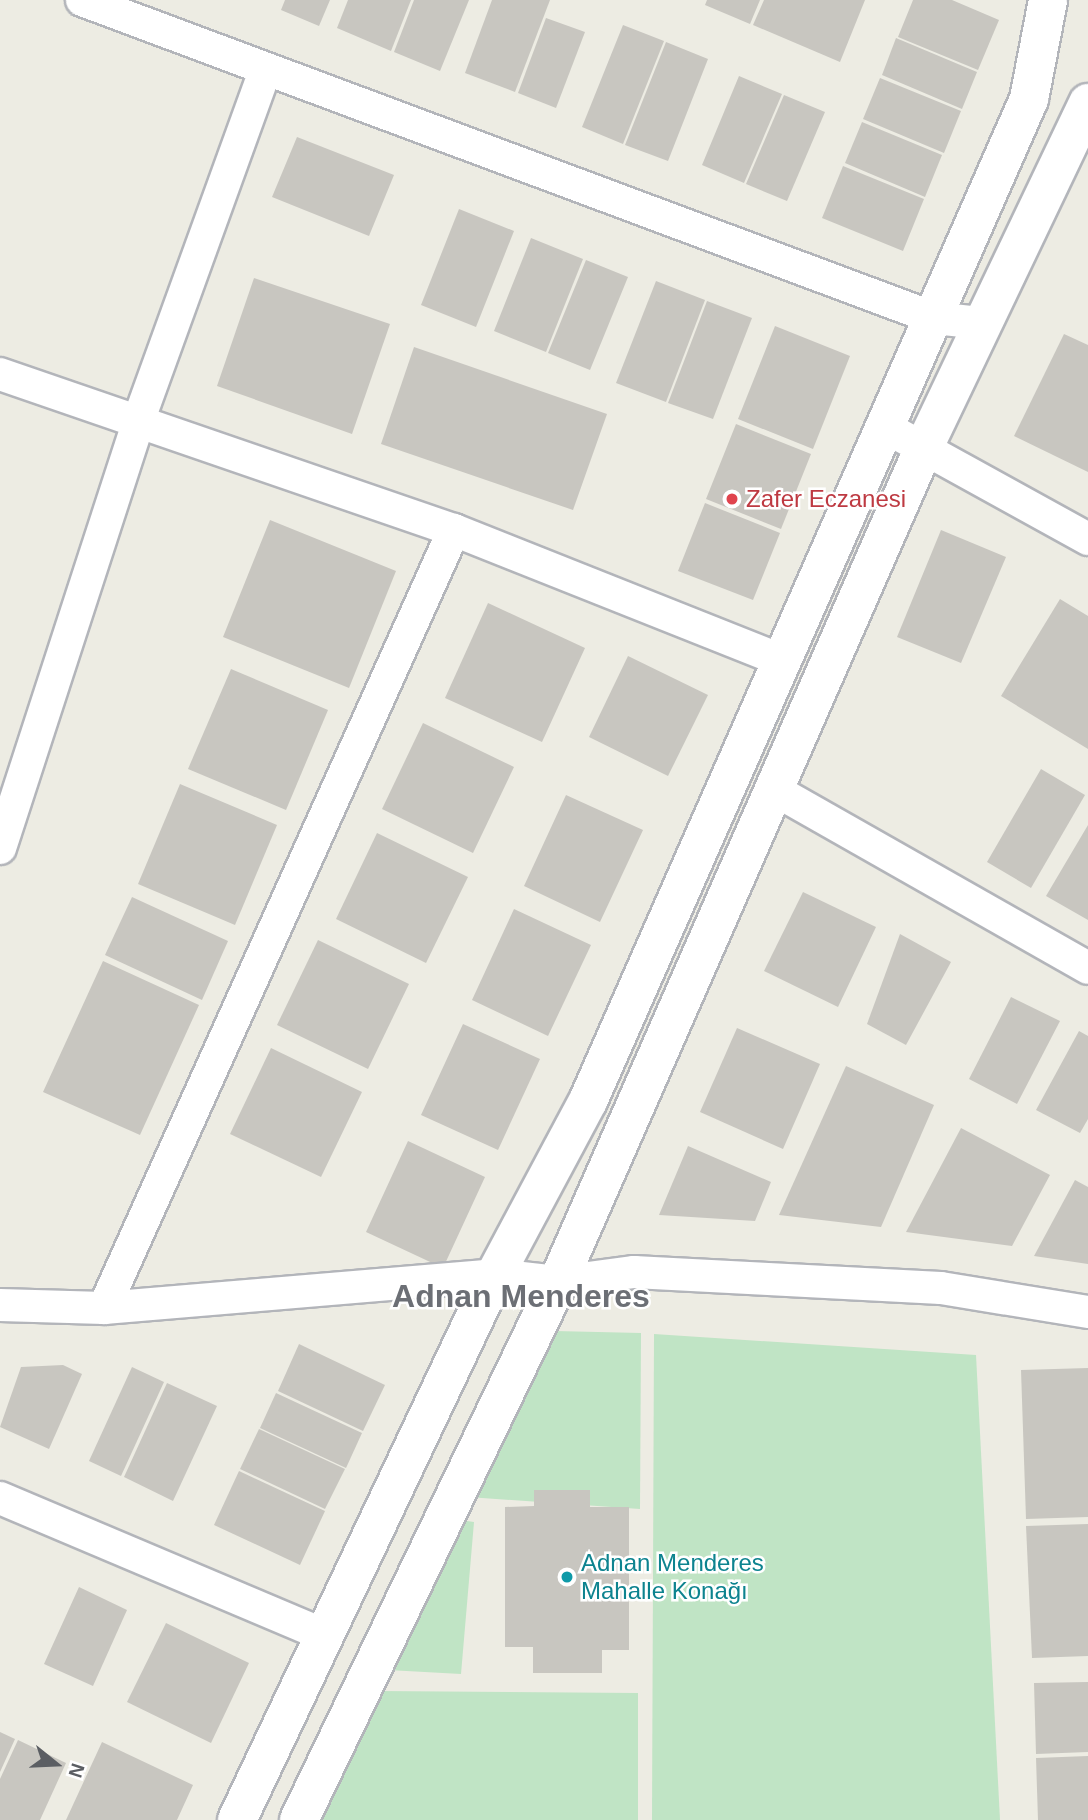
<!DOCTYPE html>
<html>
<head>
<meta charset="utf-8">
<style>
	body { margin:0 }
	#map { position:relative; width:1088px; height:1820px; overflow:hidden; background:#edece3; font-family:Arial,sans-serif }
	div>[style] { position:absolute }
	.green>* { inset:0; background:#c0e4c5 }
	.building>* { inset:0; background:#c8c6c0 }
	.roads { filter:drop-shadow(2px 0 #b3b5ba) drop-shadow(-2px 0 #b3b5ba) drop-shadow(0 2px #b3b5ba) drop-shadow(0 -2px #b3b5ba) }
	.minor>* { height:32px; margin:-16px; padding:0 16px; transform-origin:16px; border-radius:16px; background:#fff }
	.secondary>* { height:38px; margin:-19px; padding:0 19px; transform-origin:19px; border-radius:19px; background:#fff }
	.dots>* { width:19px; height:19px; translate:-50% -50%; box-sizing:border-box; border:4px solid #fff; border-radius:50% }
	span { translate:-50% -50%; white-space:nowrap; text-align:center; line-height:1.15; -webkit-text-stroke:5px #fff; paint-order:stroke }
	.health-label { font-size:24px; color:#be3a42 }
	.left { translate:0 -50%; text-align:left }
	.culture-label { font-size:24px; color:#0d838f }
	.district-label { font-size:32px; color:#6c6f75; font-weight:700 }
	.north { position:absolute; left:21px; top:1729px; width:70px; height:70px; -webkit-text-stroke:5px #fff; paint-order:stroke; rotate:108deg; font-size:19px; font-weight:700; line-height:28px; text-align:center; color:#5b5e63 }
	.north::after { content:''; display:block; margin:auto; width:24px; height:32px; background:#5b5e63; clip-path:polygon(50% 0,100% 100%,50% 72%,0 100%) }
</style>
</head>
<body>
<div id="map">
	<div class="green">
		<i style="clip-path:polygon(555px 1331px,641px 1333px,640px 1509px,468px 1497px)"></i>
		<i style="clip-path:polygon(654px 1334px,976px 1355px,1000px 1820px,652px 1820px)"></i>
		<i style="clip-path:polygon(460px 1520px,474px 1522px,461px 1674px,388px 1670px)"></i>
		<i style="clip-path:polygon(378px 1691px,638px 1693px,638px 1820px,318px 1820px)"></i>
	</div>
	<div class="building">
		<i style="clip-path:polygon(285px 0,330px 0,319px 26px,281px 10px)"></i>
		<i style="clip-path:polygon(348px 0,411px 0,391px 51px,337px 28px)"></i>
		<i style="clip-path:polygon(414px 0,469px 0,440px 71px,394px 52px)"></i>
		<i style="clip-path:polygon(492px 0,550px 0,515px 92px,465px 73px)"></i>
		<i style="clip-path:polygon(707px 0,760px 0,750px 24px,705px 5px)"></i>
		<i style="clip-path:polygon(764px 0,865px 0,840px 62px,753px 25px)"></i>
		<i style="clip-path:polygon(913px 0,952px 0,999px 20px,978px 70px,898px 37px)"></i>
		<i style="clip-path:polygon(546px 18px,585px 32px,556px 108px,518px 93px)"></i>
		<i style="clip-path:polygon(623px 25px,664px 41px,623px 144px,582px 127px)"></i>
		<i style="clip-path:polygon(896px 38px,977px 72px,962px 109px,882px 75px)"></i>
		<i style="clip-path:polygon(666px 42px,708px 59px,668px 161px,625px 145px)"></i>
		<i style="clip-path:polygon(739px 76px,782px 94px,744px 183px,702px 165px)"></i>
		<i style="clip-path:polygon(880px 78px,961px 111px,944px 153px,863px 119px)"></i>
		<i style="clip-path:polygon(784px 95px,825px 112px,787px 201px,746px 184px)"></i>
		<i style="clip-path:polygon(862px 122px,942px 155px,925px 197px,845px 163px)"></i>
		<i style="clip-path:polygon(297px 137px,394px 175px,369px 236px,272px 197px)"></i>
		<i style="clip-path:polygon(843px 166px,924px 199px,903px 251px,822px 218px)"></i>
		<i style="clip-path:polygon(459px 209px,514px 231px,476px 327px,421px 305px)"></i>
		<i style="clip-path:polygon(531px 238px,583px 259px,546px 352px,494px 331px)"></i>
		<i style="clip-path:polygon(586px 260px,628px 277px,590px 370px,548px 353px)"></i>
		<i style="clip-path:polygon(254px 278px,390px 324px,352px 434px,217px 386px)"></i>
		<i style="clip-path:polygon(656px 281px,705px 300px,666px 402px,616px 383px)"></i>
		<i style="clip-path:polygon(707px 301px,752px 318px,713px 419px,668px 403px)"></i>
		<i style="clip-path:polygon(775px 326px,850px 356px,813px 449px,738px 419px)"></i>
		<i style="clip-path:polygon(1064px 334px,1088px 345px,1088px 472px,1014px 436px)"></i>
		<i style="clip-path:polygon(414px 347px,607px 414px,573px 510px,381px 444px)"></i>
		<i style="clip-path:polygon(736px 424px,811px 454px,781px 529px,706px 499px)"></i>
		<i style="clip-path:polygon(705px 503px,780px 533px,753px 600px,678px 571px)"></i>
		<i style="clip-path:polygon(270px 520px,396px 571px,349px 688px,223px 637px)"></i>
		<i style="clip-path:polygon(941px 530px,1006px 557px,961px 663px,897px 637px)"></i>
		<i style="clip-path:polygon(1060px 599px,1088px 616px,1088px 749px,1001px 696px)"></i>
		<i style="clip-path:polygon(488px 603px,585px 648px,542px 742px,445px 698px)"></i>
		<i style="clip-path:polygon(628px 656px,708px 695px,668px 776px,589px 737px)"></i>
		<i style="clip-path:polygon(231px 669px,328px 710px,286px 810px,188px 769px)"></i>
		<i style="clip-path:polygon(423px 723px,514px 767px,473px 853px,382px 809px)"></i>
		<i style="clip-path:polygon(1041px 769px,1085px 795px,1031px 888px,987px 862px)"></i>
		<i style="clip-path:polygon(180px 784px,277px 825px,235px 925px,138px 884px)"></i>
		<i style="clip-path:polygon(566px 795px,643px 830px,600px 922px,524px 886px)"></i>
		<i style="clip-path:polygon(1088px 825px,1088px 920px,1046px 896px)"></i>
		<i style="clip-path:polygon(377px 833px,468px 877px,426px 963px,336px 919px)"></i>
		<i style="clip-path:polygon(803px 892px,876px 927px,838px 1007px,764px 971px)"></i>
		<i style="clip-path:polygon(132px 897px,228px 941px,202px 1000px,105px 955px)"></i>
		<i style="clip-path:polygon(514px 909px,591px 945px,548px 1036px,472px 1000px)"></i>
		<i style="clip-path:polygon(900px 934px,951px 962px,906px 1045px,867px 1024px)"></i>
		<i style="clip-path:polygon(318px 940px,409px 984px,368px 1069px,277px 1025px)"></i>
		<i style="clip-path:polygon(103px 961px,199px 1005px,140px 1135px,43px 1092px)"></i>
		<i style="clip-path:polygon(1011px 997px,1060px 1021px,1017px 1104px,969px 1079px)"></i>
		<i style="clip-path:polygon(463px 1024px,540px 1059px,498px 1150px,421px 1115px)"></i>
		<i style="clip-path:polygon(737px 1028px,820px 1064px,783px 1149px,700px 1112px)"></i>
		<i style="clip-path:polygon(1079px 1031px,1088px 1036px,1088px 1119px,1080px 1133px,1036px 1110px)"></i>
		<i style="clip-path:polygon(271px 1048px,362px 1092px,321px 1177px,230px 1134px)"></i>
		<i style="clip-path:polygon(846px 1066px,934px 1105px,881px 1227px,779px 1215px)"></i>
		<i style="clip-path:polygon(961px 1128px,1050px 1175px,1012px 1246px,906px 1232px)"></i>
		<i style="clip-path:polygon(408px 1141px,485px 1177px,443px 1268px,366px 1232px)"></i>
		<i style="clip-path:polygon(688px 1146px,771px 1182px,755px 1221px,659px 1215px)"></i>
		<i style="clip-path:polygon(1075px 1180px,1088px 1187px,1088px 1264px,1034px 1256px)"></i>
		<i style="clip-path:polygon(299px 1344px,385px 1385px,363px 1431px,278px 1391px)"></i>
		<i style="clip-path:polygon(63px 1365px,82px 1374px,49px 1449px,0 1427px,21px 1367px)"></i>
		<i style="clip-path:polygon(132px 1367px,164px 1382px,121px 1476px,89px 1461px)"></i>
		<i style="clip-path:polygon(1088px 1368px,1088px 1517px,1026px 1519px,1021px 1370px)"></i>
		<i style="clip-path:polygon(167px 1383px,217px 1406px,173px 1501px,124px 1477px)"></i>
		<i style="clip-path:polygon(276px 1393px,362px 1433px,346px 1468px,260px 1428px)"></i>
		<i style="clip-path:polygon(259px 1429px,345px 1469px,325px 1509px,240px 1469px)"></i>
		<i style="clip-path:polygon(239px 1471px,325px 1511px,300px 1565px,214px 1525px)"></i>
		<i style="clip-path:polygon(534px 1490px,590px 1490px,590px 1507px,629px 1507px,629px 1650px,602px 1650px,602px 1673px,533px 1673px,533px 1647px,505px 1647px,505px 1507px,534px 1506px)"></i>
		<i style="clip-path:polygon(1088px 1524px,1088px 1656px,1032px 1658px,1026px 1526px)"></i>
		<i style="clip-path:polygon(79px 1587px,127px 1610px,93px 1686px,44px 1664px)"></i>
		<i style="clip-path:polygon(166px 1623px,249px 1663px,211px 1743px,127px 1702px)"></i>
		<i style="clip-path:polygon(1088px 1682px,1088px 1752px,1036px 1754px,1034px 1683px)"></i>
		<i style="clip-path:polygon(0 1732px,15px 1739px,0 1772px)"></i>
		<i style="clip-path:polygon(18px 1740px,66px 1763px,40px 1820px,0 1820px,0 1779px)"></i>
		<i style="clip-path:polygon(102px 1742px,193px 1785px,177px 1820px,66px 1820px)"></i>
		<i style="clip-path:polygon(1088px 1756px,1088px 1820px,1038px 1820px,1036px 1758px)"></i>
	</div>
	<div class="roads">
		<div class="minor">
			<i style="left:82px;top:0;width:909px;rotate:20.47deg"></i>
			<i style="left:934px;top:318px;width:46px;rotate:6.2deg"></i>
			<i style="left:0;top:374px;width:480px;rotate:19deg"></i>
			<i style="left:454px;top:530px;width:355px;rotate:21.7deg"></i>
			<i style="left:885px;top:427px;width:232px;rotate:28.9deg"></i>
			<i style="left:773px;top:789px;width:362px;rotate:29.6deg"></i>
			<i style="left:0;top:848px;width:451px;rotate:-72deg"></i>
			<i style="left:139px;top:419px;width:372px;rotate:-70.1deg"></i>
			<i style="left:0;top:1305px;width:104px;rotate:1.7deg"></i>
			<i style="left:104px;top:1308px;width:392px;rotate:-4.8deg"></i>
			<i style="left:495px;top:1275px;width:63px;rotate:6.3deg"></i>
			<i style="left:558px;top:1282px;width:77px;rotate:-7.5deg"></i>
			<i style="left:634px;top:1272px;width:307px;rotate:3deg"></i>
			<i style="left:941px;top:1288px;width:149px;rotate:9.3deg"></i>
			<i style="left:104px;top:1308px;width:853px;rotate:-65.78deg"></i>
			<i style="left:0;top:1498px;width:352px;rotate:22.9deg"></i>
		</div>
		<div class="secondary">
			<i style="left:237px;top:1820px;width:603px;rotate:-64.67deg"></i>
			<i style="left:495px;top:1275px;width:197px;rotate:-61.9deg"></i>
			<i style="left:588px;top:1101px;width:1095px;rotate:-66.24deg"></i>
			<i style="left:1029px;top:99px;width:101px;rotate:-79.1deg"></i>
			<i style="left:299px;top:1820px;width:597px;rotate:-64.29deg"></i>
			<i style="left:558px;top:1282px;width:914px;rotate:-66.32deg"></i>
			<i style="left:925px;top:445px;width:379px;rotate:-64.5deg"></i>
		</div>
	</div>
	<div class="dots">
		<i style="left:732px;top:499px;background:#e0444e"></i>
		<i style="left:567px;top:1577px;background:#0f9aa8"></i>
	</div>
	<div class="health-label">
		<span class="left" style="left:746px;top:499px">Zafer Eczanesi</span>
	</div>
	<div class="culture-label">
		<span class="left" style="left:581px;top:1577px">Adnan Menderes<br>Mahalle Konağı</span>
	</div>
	<div class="district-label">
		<span style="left:521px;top:1296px">Adnan Menderes</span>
	</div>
	<div class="north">N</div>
</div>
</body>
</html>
